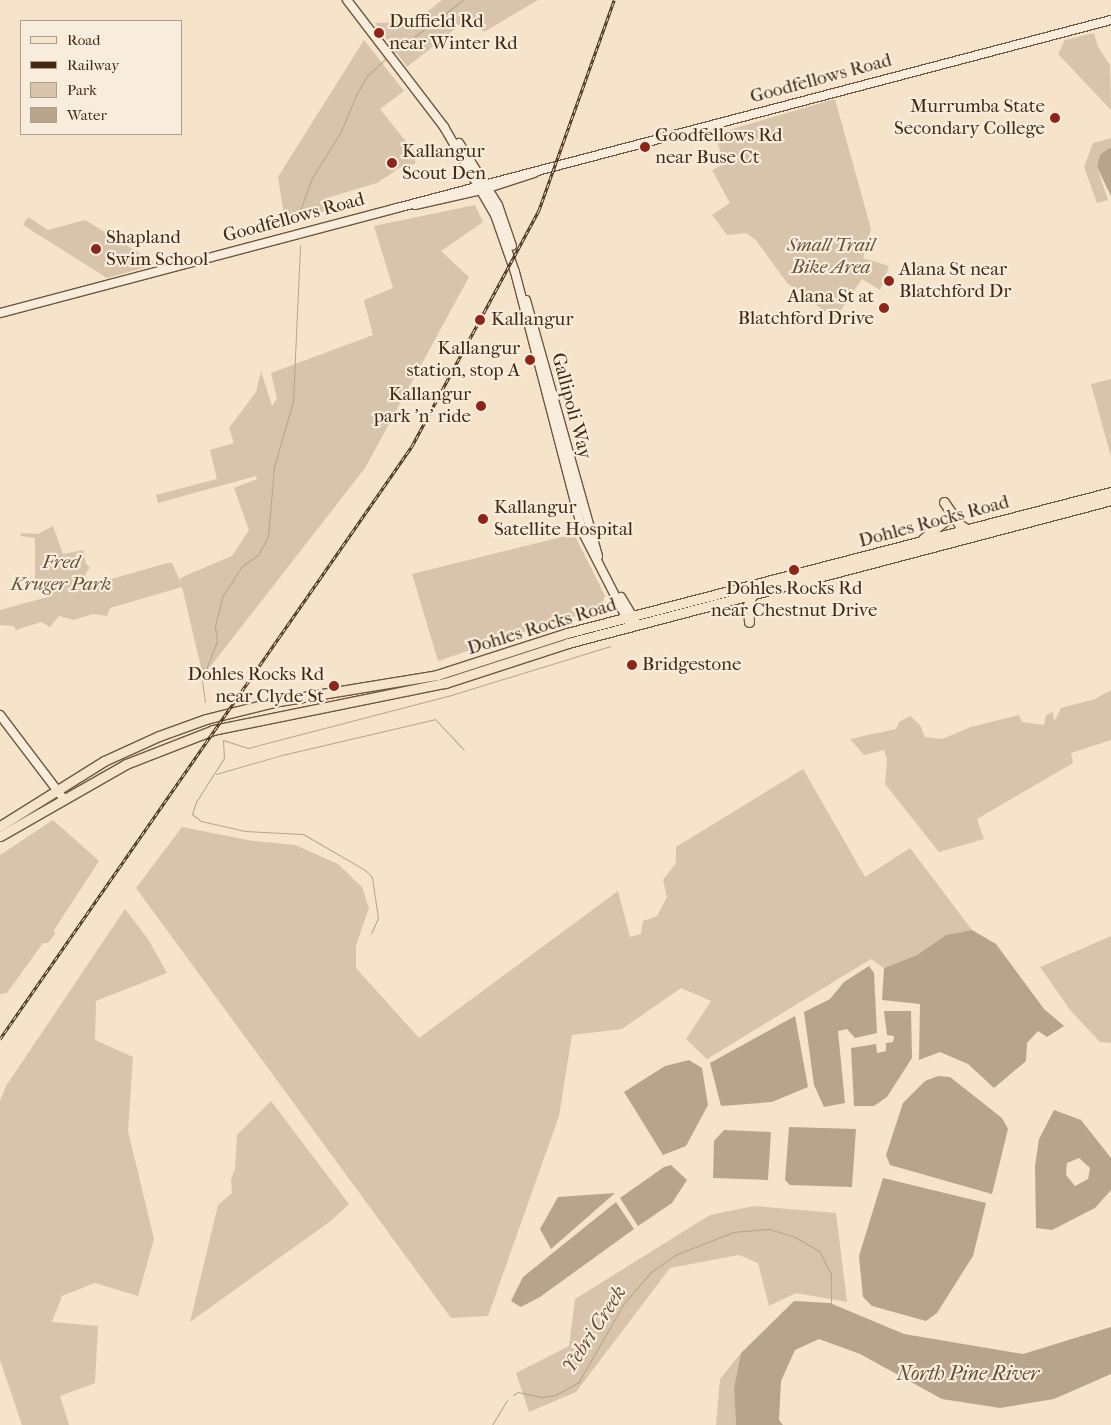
<!DOCTYPE html>
<html>
<head>
<meta charset="utf-8">
<style>
	body { margin:0 }
	#map { position:relative; width:1111px; height:1425px; overflow:hidden; background:#f5e4c9; font-family:"IM FELL French Canon",serif }
	div>[style] { position:absolute }
	.green>* { inset:0; background:#d7c4aa }
	.water>* { inset:0; background:#b8a48a }
	.stream>* { height:1px; margin:-0.5px; padding:0 0.5px; transform-origin:0.5px; border-radius:0.5px; background:#b8a48a }
	.roads { filter:drop-shadow(1px 0 #6f573f) drop-shadow(-1px 0 #6f573f) drop-shadow(0 1px #6f573f) drop-shadow(0 -1px #6f573f) }
	.minor>* { height:8px; margin:-4px; padding:0 4px; transform-origin:4px; border-radius:4px; background:#f8eddc }
	.major>* { height:9px; margin:-4.5px; padding:0 4.5px; transform-origin:4.5px; border-radius:4.5px; background:#f5e4c9 }
	.rail>* { height:3px; margin-top:-1.5px; transform-origin:0; background:repeating-linear-gradient(90deg,#f8eddc 0 4px,#422811 0 8px); box-sizing:border-box; border-block:1px solid #422811 }
	.dots>* { width:14px; height:14px; translate:-50% -50%; box-sizing:border-box; border:2px solid #f8eddc; border-radius:50% }
	span { translate:-50% -50%; white-space:nowrap; text-align:center; line-height:1.15; -webkit-text-stroke:4.5px #f8eddc; paint-order:stroke }
	.poi-label { font-size:19px; color:#422811 }
	.left { translate:0 -50%; text-align:left }
	.right { translate:-100% -50%; text-align:right }
	.street-label { font-size:19px; color:#422811 }
	.park-label { font-size:19px; color:#674f37; font-style:italic }
	.water-label { font-size:20px; color:#654d35; font-style:italic }
	.legend { position:absolute; left:20px; top:20px; width:162px; height:115px; box-sizing:border-box; background:#f8eddc; border:1px solid #af9e8b; margin:0; padding:6px 9px; list-style:none; font-size:15px; color:#422811 }
	.legend li { display:flex; align-items:center; gap:10px; height:25px }
	.legend b { width:25px; border:1px solid #af9e8b }
</style>
</head>
<body>
<div id="map">
	<div class="green">
		<i style="clip-path:polygon(442px 0,538px 0,484px 32px,470px 17px,407px 67px,375px 23px,414px 22px)"></i>
		<i style="clip-path:polygon(1094px 33px,1098px 47px,1110px 65px,1111px 110px,1058px 54px,1065px 40px)"></i>
		<i style="clip-path:polygon(364px 40px,404px 91px,380px 109px,416px 154px,415px 164px,401px 167px,377px 183px,327px 198px,326px 211px,285px 222px,278px 177px)"></i>
		<i style="clip-path:polygon(835px 99px,871px 229px,863px 258px,889px 266px,880px 290px,862px 279px,835px 319px,787px 283px,756px 240px,746px 233px,727px 235px,712px 215px,730px 203px,712px 170px,724px 164px,715px 134px)"></i>
		<i style="clip-path:polygon(1111px 138px,1111px 148px,1097px 167px,1108px 200px,1097px 203px,1084px 167px,1093px 143px)"></i>
		<i style="clip-path:polygon(475px 205px,483px 222px,441px 251px,469px 277px,365px 468px,203px 676px,182px 587px,110px 608px,107px 616px,93px 614px,74px 620px,59px 616px,50px 627px,41px 622px,16px 630px,14px 626px,0 625px,0 610px,48px 597px,41px 579px,35px 579px,35px 538px,20px 536px,22px 533px,38px 534px,53px 526px,63px 554px,83px 550px,86px 564px,90px 567px,77px 589px,167px 563px,172px 563px,181px 583px,180px 578px,232px 556px,249px 530px,234px 488px,257px 479px,256px 476px,158px 503px,156px 495px,217px 479px,210px 450px,234px 443px,229px 428px,256px 392px,261px 371px,272px 406px,277px 399px,271px 373px,373px 335px,364px 300px,393px 288px,374px 226px)"></i>
		<i style="clip-path:polygon(28px 217px,48px 230px,85px 220px,157px 264px,107px 278px,23px 225px)"></i>
		<i style="clip-path:polygon(1111px 379px,1111px 457px,1091px 384px)"></i>
		<i style="clip-path:polygon(574px 534px,605px 596px,599px 610px,556px 621px,438px 661px,412px 574px)"></i>
		<i style="clip-path:polygon(1111px 690px,1111px 740px,1071px 753px,1073px 763px,977px 819px,984px 839px,939px 852px,885px 784px,887px 760px,884px 750px,864px 755px,850px 739px,896px 729px,899px 722px,910px 716px,920px 725px,925px 737px,942px 739px,971px 727px,1019px 715px,1022px 722px,1044px 725px,1046px 715px,1053px 712px,1054px 722px,1061px 708px,1095px 699px)"></i>
		<i style="clip-path:polygon(803px 769px,865px 877px,910px 848px,972px 930px,946px 935px,917px 955px,884px 968px,871px 959px,707px 1059px,686px 1039px,711px 1001px,681px 988px,622px 1029px,572px 1035px,559px 1116px,488px 1316px,451px 1318px,136px 888px,182px 827px,253px 841px,295px 845px,338px 864px,362px 887px,369px 908px,356px 945px,356px 968px,419px 1038px,618px 891px,630px 937px,641px 934px,643px 921px,657px 916px,667px 897px,663px 880px,676px 863px,676px 847px)"></i>
		<i style="clip-path:polygon(53px 820px,99px 861px,54px 930px,55px 934px,48px 943px,43px 943px,7px 993px,0 994px,0 855px)"></i>
		<i style="clip-path:polygon(125px 909px,148px 939px,167px 973px,96px 1001px,95px 1040px,133px 1057px,128px 1131px,154px 1239px,138px 1296px,95px 1283px,62px 1296px,52px 1322px,98px 1326px,95px 1383px,60px 1396px,69px 1425px,22px 1425px,0 1360px,0 1101px,6px 1086px)"></i>
		<i style="clip-path:polygon(1111px 936px,1111px 1043px,1100px 1042px,1071px 1011px,1040px 967px)"></i>
		<i style="clip-path:polygon(271px 1101px,349px 1204px,332px 1220px,190px 1322px,218px 1205px,232px 1193px,231px 1179px,235px 1169px,237px 1135px)"></i>
		<i style="clip-path:polygon(754px 1206px,836px 1213px,847px 1302px,796px 1293px,769px 1306px,758px 1263px,739px 1255px,670px 1268px,576px 1392px,529px 1412px,516px 1373px,569px 1346px,575px 1299px,710px 1215px)"></i>
		<i style="clip-path:polygon(741px 1353px,734px 1388px,736px 1425px,716px 1425px,720px 1379px)"></i>
	</div>
	<div class="water">
		<i style="clip-path:polygon(1109px 148px,1111px 148px,1111px 196px,1097px 167px,1100px 155px)"></i>
		<i style="clip-path:polygon(972px 930px,996px 944px,1044px 1009px,1064px 1026px,1047px 1037px,1038px 1031px,1027px 1043px,1026px 1061px,994px 1088px,968px 1064px,940px 1052px,919px 1060px,920px 1004px,882px 1000px,884px 968px,917px 955px,946px 935px)"></i>
		<i style="clip-path:polygon(869px 966px,874px 973px,877px 1033px,855px 1038px,847px 1029px,838px 1031px,845px 1103px,824px 1107px,814px 1085px,804px 1012px,830px 999px,844px 982px)"></i>
		<i style="clip-path:polygon(884px 1011px,911px 1011px,912px 1058px,887px 1097px,874px 1106px,854px 1106px,851px 1048px,876px 1044px,877px 1053px,886px 1051px,886px 1043px,893px 1042px,894px 1036px,887px 1035px)"></i>
		<i style="clip-path:polygon(795px 1016px,808px 1087px,772px 1102px,721px 1106px,710px 1063px)"></i>
		<i style="clip-path:polygon(689px 1060px,702px 1068px,708px 1105px,686px 1146px,663px 1155px,624px 1092px,665px 1066px)"></i>
		<i style="clip-path:polygon(938px 1076px,950px 1077px,1002px 1118px,1008px 1129px,992px 1194px,890px 1165px,886px 1155px,903px 1103px,925px 1081px)"></i>
		<i style="clip-path:polygon(evenodd,1054px 1110px,1081px 1120px,1111px 1158px,1111px 1190px,1095px 1208px,1052px 1230px,1036px 1228px,1035px 1166px,1039px 1139px,1054px 1110px,1079px 1158px,1090px 1168px,1088px 1179px,1075px 1186px,1066px 1175px,1067px 1163px,1079px 1158px)"></i>
		<i style="clip-path:polygon(789px 1127px,856px 1129px,852px 1187px,790px 1185px,785px 1180px)"></i>
		<i style="clip-path:polygon(724px 1130px,771px 1132px,768px 1180px,713px 1178px,714px 1141px)"></i>
		<i style="clip-path:polygon(671px 1165px,687px 1180px,672px 1203px,638px 1226px,620px 1198px,664px 1167px)"></i>
		<i style="clip-path:polygon(883px 1178px,986px 1203px,973px 1256px,937px 1313px,926px 1321px,872px 1306px,863px 1297px,859px 1256px)"></i>
		<i style="clip-path:polygon(615px 1193px,551px 1249px,540px 1229px,558px 1197px)"></i>
		<i style="clip-path:polygon(616px 1202px,634px 1229px,540px 1297px,521px 1307px,511px 1301px,523px 1277px)"></i>
		<i style="clip-path:polygon(794px 1301px,830px 1303px,904px 1334px,1023px 1354px,1111px 1327px,1111px 1374px,1054px 1399px,1000px 1408px,942px 1399px,860px 1354px,819px 1339px,795px 1350px,781px 1381px,779px 1420px,783px 1425px,736px 1425px,734px 1388px,741px 1353px)"></i>
	</div>
	<div class="stream">
		<i style="left:394px;top:52px;width:86px;rotate:-37deg"></i>
		<i style="left:298px;top:216px;width:40px;rotate:-69.8deg"></i>
		<i style="left:312px;top:178px;width:55px;rotate:-58.3deg"></i>
		<i style="left:341px;top:131px;width:41px;rotate:-67.2deg"></i>
		<i style="left:357px;top:93px;width:20px;rotate:-60deg"></i>
		<i style="left:367px;top:76px;width:25px;rotate:-43deg"></i>
		<i style="left:205px;top:702px;width:22px;rotate:-98deg"></i>
		<i style="left:202px;top:680px;width:42px;rotate:-69deg"></i>
		<i style="left:217px;top:641px;width:15px;rotate:-98deg"></i>
		<i style="left:215px;top:626px;width:30px;rotate:-76deg"></i>
		<i style="left:222px;top:597px;width:37px;rotate:-57deg"></i>
		<i style="left:242px;top:566px;width:19px;rotate:-35deg"></i>
		<i style="left:258px;top:555px;width:21px;rotate:-62deg"></i>
		<i style="left:268px;top:536px;width:69px;rotate:-85deg"></i>
		<i style="left:274px;top:467px;width:69px;rotate:-73.9deg"></i>
		<i style="left:293px;top:401px;width:156px;rotate:-87.4deg"></i>
		<i style="left:223px;top:740px;width:26px;rotate:18deg"></i>
		<i style="left:248px;top:748px;width:207px;rotate:-14.6deg"></i>
		<i style="left:448px;top:696px;width:170px;rotate:-17.1deg"></i>
		<i style="left:223px;top:740px;width:18px;rotate:87deg"></i>
		<i style="left:224px;top:758px;width:52px;rotate:122.5deg"></i>
		<i style="left:196px;top:802px;width:13px;rotate:108deg"></i>
		<i style="left:192px;top:814px;width:11px;rotate:38deg"></i>
		<i style="left:201px;top:821px;width:45px;rotate:12.8deg"></i>
		<i style="left:245px;top:831px;width:58px;rotate:3deg"></i>
		<i style="left:303px;top:834px;width:72px;rotate:30.1deg"></i>
		<i style="left:365px;top:870px;width:10px;rotate:45deg"></i>
		<i style="left:372px;top:877px;width:41px;rotate:81.7deg"></i>
		<i style="left:378px;top:918px;width:17px;rotate:114deg"></i>
		<i style="left:216px;top:774px;width:69px;rotate:-16.1deg"></i>
		<i style="left:282px;top:755px;width:157px;rotate:-13.2deg"></i>
		<i style="left:435px;top:719px;width:42px;rotate:46.9deg"></i>
		<i style="left:513px;top:1395px;width:6px;rotate:-31deg"></i>
		<i style="left:518px;top:1392px;width:25px;rotate:12deg"></i>
		<i style="left:542px;top:1397px;width:13px;rotate:-9deg"></i>
		<i style="left:555px;top:1395px;width:26px;rotate:-28deg"></i>
		<i style="left:578px;top:1383px;width:92px;rotate:-60.1deg"></i>
		<i style="left:624px;top:1303px;width:41px;rotate:-48.9deg"></i>
		<i style="left:651px;top:1272px;width:29px;rotate:-35deg"></i>
		<i style="left:675px;top:1255px;width:62px;rotate:-21.6deg"></i>
		<i style="left:733px;top:1232px;width:36px;rotate:-5deg"></i>
		<i style="left:769px;top:1229px;width:27px;rotate:17deg"></i>
		<i style="left:795px;top:1237px;width:28px;rotate:30deg"></i>
		<i style="left:819px;top:1251px;width:26px;rotate:62deg"></i>
		<i style="left:831px;top:1274px;width:29px;rotate:90deg"></i>
		<i style="left:492px;top:1425px;width:29px;rotate:-59deg"></i>
	</div>
	<div class="roads">
		<div class="minor">
			<i style="left:347px;top:0;width:160px;rotate:52.6deg"></i>
			<i style="left:444px;top:127px;width:102px;rotate:59.9deg"></i>
			<i style="left:495px;top:215px;width:60px;rotate:70.7deg"></i>
			<i style="left:515px;top:272px;width:270px;rotate:75.4deg"></i>
			<i style="left:583px;top:533px;width:99px;rotate:62.9deg"></i>
			<i style="left:459px;top:143px;width:73px;rotate:57.8deg"></i>
			<i style="left:498px;top:205px;width:43px;rotate:71.1deg"></i>
			<i style="left:415px;top:205px;width:69px;rotate:-12.6deg"></i>
			<i style="left:482px;top:190px;width:55px;rotate:-18.1deg"></i>
			<i style="left:393px;top:209px;width:742px;rotate:-14.75deg"></i>
			<i style="left:526px;top:300px;width:266px;rotate:74.3deg"></i>
			<i style="left:0;top:313px;width:411px;rotate:-14.8deg"></i>
			<i style="left:621px;top:597px;width:33px;rotate:59deg"></i>
			<i style="left:0;top:715px;width:104px;rotate:52.8deg"></i>
		</div>
		<div class="major">
			<i style="left:944px;top:502px;width:27px;rotate:56deg"></i>
			<i style="left:959px;top:524px;width:11px;rotate:34deg"></i>
			<i style="left:923px;top:539px;width:33px;rotate:-40deg"></i>
			<i style="left:749px;top:622px;width:17px;rotate:-93deg"></i>
			<i style="left:748px;top:605px;width:11px;rotate:-68deg"></i>
			<i style="left:0;top:826px;width:123px;rotate:-32deg"></i>
			<i style="left:104px;top:761px;width:60px;rotate:-24.4deg"></i>
			<i style="left:159px;top:736px;width:50px;rotate:-19.9deg"></i>
			<i style="left:206px;top:719px;width:75px;rotate:-13.9deg"></i>
			<i style="left:279px;top:701px;width:160px;rotate:-9.3deg"></i>
			<i style="left:437px;top:675px;width:137px;rotate:-17.9deg"></i>
			<i style="left:567px;top:633px;width:562px;rotate:-14.53deg"></i>
			<i style="left:0;top:836px;width:145px;rotate:-29.7deg"></i>
			<i style="left:126px;top:764px;width:93px;rotate:-21.3deg"></i>
			<i style="left:213px;top:730px;width:237px;rotate:-11.5deg"></i>
			<i style="left:445px;top:683px;width:129px;rotate:-18deg"></i>
			<i style="left:568px;top:643px;width:562px;rotate:-14.75deg"></i>
		</div>
	</div>
	<div class="rail">
		<i style="left:0;top:1039px;width:722px;rotate:-55.21deg"></i>
		<i style="left:412px;top:446px;width:268px;rotate:-61.7deg"></i>
		<i style="left:539px;top:210px;width:223px;rotate:-70.3deg"></i>
	</div>
	<div class="dots">
		<i style="left:379px;top:33px;background:#8f2418"></i>
		<i style="left:1055px;top:118px;background:#8f2418"></i>
		<i style="left:645px;top:147px;background:#8f2418"></i>
		<i style="left:392px;top:163px;background:#8f2418"></i>
		<i style="left:96px;top:249px;background:#8f2418"></i>
		<i style="left:889px;top:281px;background:#8f2418"></i>
		<i style="left:884px;top:308px;background:#8f2418"></i>
		<i style="left:480px;top:320px;background:#8f2418"></i>
		<i style="left:530px;top:360px;background:#8f2418"></i>
		<i style="left:481px;top:406px;background:#8f2418"></i>
		<i style="left:483px;top:519px;background:#8f2418"></i>
		<i style="left:794px;top:570px;background:#8f2418"></i>
		<i style="left:632px;top:665px;background:#8f2418"></i>
		<i style="left:334px;top:686px;background:#8f2418"></i>
	</div>
	<div class="poi-label">
		<span class="left" style="left:389px;top:33px">Duffield Rd<br>near Winter Rd</span>
		<span class="right" style="left:1045px;top:118px">Murrumba State<br>Secondary College</span>
		<span class="left" style="left:655px;top:147px">Goodfellows Rd<br>near Buse Ct</span>
		<span class="left" style="left:402px;top:163px">Kallangur<br>Scout Den</span>
		<span class="left" style="left:106px;top:249px">Shapland<br>Swim School</span>
		<span class="left" style="left:899px;top:281px">Alana St near<br>Blatchford Dr</span>
		<span class="right" style="left:874px;top:308px">Alana St at<br>Blatchford Drive</span>
		<span class="left" style="left:491px;top:320px">Kallangur</span>
		<span class="right" style="left:520px;top:360px">Kallangur<br>station, stop A</span>
		<span class="right" style="left:471px;top:406px">Kallangur<br>park 'n' ride</span>
		<span class="left" style="left:494px;top:519px">Kallangur<br>Satellite Hospital</span>
		<span style="left:794px;top:600px">Dohles Rocks Rd<br>near Chestnut Drive</span>
		<span class="left" style="left:642px;top:665px">Bridgestone</span>
		<span class="right" style="left:324px;top:686px">Dohles Rocks Rd<br>near Clyde St</span>
	</div>
	<div class="street-label">
		<span style="left:821px;top:79px;rotate:-15deg">Goodfellows Road</span>
		<span style="left:294px;top:218px;rotate:-15deg">Goodfellows Road</span>
		<span style="left:571px;top:406px;rotate:75deg">Gallipoli Way</span>
		<span style="left:934px;top:522px;rotate:-15deg">Dohles Rocks Road</span>
		<span style="left:542px;top:627px;rotate:-17deg">Dohles Rocks Road</span>
	</div>
	<div class="park-label">
		<span style="left:831px;top:257px">Small Trail<br>Bike Area</span>
		<span style="left:61px;top:574px">Fred<br>Kruger Park</span>
	</div>
	<div class="water-label">
		<span style="left:594px;top:1329px;rotate:-57deg">Yebri Creek</span>
		<span style="left:968px;top:1373px">North Pine River</span>
	</div>
	<ul class="legend">
	<li><b style="height:6px;background:#f5e4c9"></b>Road</li>
	<li><b style="height:6px;background:#422811"></b>Railway</li>
	<li><b style="height:14px;background:#d7c4aa"></b>Park</li>
	<li><b style="height:14px;background:#b8a48a"></b>Water</li>
	</ul>
</div>
</body>
</html>
